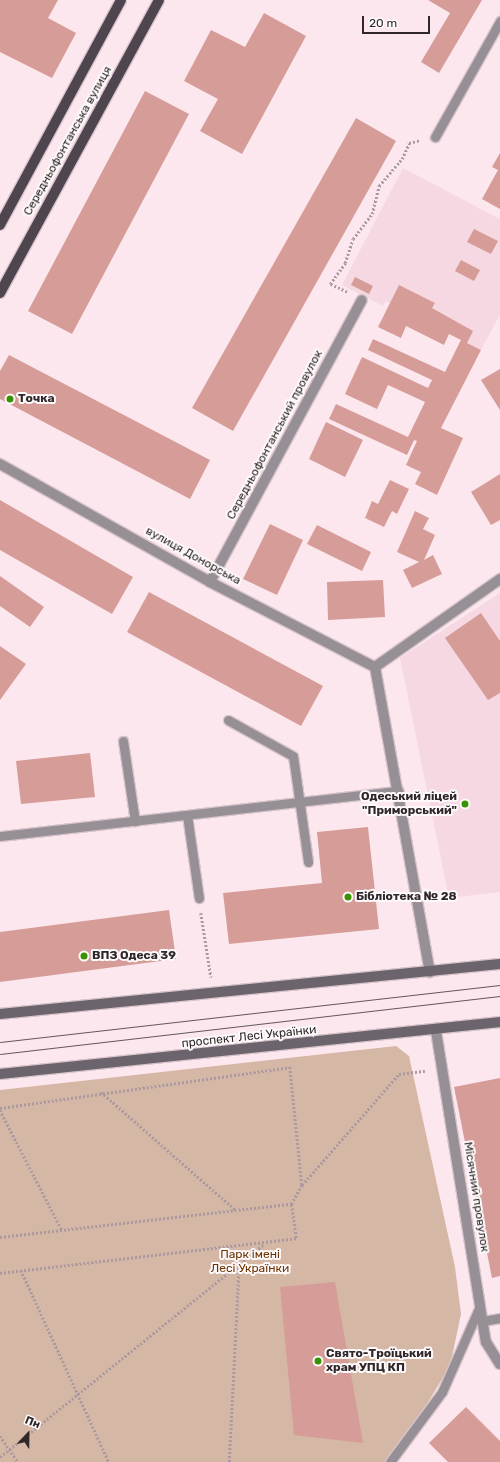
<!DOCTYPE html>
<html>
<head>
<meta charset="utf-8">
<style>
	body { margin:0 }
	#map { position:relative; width:500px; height:1462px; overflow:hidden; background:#fde7ee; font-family:Rubik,sans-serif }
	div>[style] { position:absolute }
	.built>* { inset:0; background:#f5d8e2 }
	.green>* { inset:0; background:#d5b7a6 }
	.building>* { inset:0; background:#d69c98 }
	.path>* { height:2.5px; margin-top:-1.25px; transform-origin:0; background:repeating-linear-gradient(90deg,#aa9a9f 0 2px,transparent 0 4px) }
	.roads { filter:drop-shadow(1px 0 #d8c4cb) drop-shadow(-1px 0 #d8c4cb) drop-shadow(0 1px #d8c4cb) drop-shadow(0 -1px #d8c4cb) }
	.service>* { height:9px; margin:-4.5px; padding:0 4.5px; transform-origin:4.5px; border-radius:4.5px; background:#969096 }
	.minor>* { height:10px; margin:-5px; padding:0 5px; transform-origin:5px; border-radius:5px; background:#969096 }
	.tertiary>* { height:10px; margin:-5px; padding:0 5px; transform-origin:5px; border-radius:5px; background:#969096 }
	.secondary>* { height:10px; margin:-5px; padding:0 5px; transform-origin:5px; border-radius:5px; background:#6c646c }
	.primary>* { height:10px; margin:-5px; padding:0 5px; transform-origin:5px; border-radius:5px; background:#4f454f }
	.tram>* { height:1px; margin:-0.5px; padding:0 0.5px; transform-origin:0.5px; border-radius:0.5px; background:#63585b }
	.dots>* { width:11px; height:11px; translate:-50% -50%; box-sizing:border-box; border:2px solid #fefafb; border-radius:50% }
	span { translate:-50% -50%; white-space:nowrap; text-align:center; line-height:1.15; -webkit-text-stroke:4px #fefafb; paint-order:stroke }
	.street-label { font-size:12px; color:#2f2729 }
	.poi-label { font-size:12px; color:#2f2729; font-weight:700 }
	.left { translate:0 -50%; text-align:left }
	.right { translate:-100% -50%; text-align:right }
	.park-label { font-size:12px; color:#6c3200 }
	.north { position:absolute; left:8px; top:1414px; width:40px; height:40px; -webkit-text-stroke:3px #fefafb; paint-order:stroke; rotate:22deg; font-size:11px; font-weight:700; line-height:16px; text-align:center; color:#2f2729 }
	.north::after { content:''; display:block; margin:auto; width:14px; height:18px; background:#2f2729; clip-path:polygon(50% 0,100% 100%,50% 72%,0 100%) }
	.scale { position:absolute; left:362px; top:16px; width:68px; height:18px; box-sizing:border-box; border:2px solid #2f2729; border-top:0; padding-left:5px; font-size:12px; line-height:14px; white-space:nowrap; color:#2f2729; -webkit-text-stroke:3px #fefafb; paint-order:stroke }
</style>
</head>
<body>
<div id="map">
	<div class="built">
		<i style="clip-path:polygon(403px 168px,500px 219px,500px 314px,481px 350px,386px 301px,383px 306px,342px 285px)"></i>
		<i style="clip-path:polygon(500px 593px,500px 892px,449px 898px,400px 658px)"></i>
	</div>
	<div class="green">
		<i style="clip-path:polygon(396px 1046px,409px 1056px,455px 1267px,461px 1314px,450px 1366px,413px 1427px,386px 1462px,0 1462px,0 1090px)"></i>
	</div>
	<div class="building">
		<i style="clip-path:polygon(0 0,58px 0,48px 18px,76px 33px,52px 78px,0 52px)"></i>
		<i style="clip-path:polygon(428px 0,482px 0,439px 73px,421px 62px,450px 13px)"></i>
		<i style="clip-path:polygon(264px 13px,306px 36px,242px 154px,200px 131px,218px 99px,184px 81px,211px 30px,245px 47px)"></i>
		<i style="clip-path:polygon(145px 91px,189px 114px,72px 334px,28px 311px)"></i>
		<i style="clip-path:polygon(356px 118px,396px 141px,233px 431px,192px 408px)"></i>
		<i style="clip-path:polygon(500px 153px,500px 209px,482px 199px,498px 170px,492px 167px)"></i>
		<i style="clip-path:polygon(474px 229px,498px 241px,491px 254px,467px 242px)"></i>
		<i style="clip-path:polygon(461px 260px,480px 270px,474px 281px,455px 271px)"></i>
		<i style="clip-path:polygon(355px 277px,373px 286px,369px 294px,351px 285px)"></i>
		<i style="clip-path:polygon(399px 285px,435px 303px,432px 308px,473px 331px,467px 343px,481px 350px,441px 428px,463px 438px,437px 495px,415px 484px,421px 472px,406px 465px,417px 441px,414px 440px,407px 455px,329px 419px,336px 404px,408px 437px,425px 402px,388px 385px,377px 409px,345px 394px,362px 357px,428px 388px,432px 380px,368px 350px,373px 339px,445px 372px,461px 340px,449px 334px,444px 345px,406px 326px,401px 338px,378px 327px)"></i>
		<i style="clip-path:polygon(9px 355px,210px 460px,190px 499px,0 399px,0 371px)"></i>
		<i style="clip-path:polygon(500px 369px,500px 410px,481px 380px)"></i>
		<i style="clip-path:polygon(326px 422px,363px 440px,345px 477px,309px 459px)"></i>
		<i style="clip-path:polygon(500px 474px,500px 520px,491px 525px,471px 492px)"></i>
		<i style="clip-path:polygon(390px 480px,409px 489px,397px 514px,392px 511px,384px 527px,365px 518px,372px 501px,378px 504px)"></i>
		<i style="clip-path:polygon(0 500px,133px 577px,112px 614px,0 550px)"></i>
		<i style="clip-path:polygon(415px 511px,429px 518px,423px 529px,435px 535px,424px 560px,433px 555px,442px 574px,412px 588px,403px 570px,419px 562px,397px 552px)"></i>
		<i style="clip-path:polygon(270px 524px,303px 540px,277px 595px,243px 579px)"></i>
		<i style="clip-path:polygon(317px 525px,371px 552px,362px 571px,307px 544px)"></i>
		<i style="clip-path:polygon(0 576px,44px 607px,30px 627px,0 606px)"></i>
		<i style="clip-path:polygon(383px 580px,385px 617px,328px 620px,327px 582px)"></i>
		<i style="clip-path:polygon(149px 592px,323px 686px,301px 726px,127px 632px)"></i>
		<i style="clip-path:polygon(481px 613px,500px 641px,500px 693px,488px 700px,445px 638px)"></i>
		<i style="clip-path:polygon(0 646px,26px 664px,0 700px)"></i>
		<i style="clip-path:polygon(90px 753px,95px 797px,21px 804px,16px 761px)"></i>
		<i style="clip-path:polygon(368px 827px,379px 929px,229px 944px,223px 893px,322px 883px,317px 832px)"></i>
		<i style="clip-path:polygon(169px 910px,176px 959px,0 982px,0 932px)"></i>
		<i style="clip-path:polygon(500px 1078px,500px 1276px,492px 1278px,454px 1087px)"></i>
		<i style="clip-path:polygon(335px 1282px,363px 1443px,294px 1435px,280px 1287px)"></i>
		<i style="clip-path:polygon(466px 1407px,500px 1441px,500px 1462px,448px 1462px,429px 1443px)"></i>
	</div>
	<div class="path">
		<i style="left:347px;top:292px;width:19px;rotate:-155deg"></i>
		<i style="left:330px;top:284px;width:26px;rotate:-54deg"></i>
		<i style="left:345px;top:263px;width:25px;rotate:-72deg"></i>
		<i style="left:353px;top:239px;width:31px;rotate:-53deg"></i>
		<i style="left:372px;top:214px;width:29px;rotate:-76deg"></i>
		<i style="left:379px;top:186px;width:35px;rotate:-50deg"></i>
		<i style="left:402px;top:159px;width:17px;rotate:-66deg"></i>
		<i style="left:409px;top:143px;width:11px;rotate:-15deg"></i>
		<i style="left:201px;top:913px;width:65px;rotate:81.1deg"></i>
		<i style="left:101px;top:1092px;width:179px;rotate:41.2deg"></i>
		<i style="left:0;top:1108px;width:293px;rotate:-8deg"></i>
		<i style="left:290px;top:1067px;width:119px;rotate:84.2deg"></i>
		<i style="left:0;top:1110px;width:135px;rotate:62.7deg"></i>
		<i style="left:0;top:1237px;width:293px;rotate:-6.5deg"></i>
		<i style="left:21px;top:1270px;width:211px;rotate:65.4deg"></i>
		<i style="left:0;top:1273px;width:298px;rotate:-6.7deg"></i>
		<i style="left:296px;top:1238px;width:34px;rotate:-98deg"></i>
		<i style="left:291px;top:1204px;width:22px;rotate:-60deg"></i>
		<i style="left:302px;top:1185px;width:147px;rotate:-48.9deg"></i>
		<i style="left:399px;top:1074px;width:26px;rotate:-7deg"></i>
		<i style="left:0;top:1436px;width:32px;rotate:55deg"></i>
		<i style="left:0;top:1457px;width:339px;rotate:-38.9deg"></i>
		<i style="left:229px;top:1462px;width:197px;rotate:-87.1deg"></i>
	</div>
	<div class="roads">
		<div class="service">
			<i style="left:435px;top:137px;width:133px;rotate:-60.7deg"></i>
			<i style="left:228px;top:720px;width:74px;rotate:29deg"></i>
			<i style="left:293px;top:756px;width:107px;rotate:81.9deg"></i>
			<i style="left:123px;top:741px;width:81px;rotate:81.5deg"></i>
			<i style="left:187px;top:815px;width:84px;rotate:81.8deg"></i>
			<i style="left:0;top:836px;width:401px;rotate:-6.5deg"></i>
			<i style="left:483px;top:1321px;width:17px;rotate:-10deg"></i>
			<i style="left:390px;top:1462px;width:87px;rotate:-53.4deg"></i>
			<i style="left:442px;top:1392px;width:94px;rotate:-66.2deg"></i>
		</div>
		<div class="minor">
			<i style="left:210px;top:582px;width:320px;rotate:-61.7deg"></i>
			<i style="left:375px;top:667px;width:153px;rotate:-35.1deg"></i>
			<i style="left:436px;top:1031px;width:315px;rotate:80.9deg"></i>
			<i style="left:486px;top:1342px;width:26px;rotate:58deg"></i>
		</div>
		<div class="tertiary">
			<i style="left:0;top:464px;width:241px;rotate:29.3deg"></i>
			<i style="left:210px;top:582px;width:186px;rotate:27.3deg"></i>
			<i style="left:375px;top:667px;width:310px;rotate:79.8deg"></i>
		</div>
		<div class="secondary">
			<i style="left:0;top:1014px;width:502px;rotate:-5.71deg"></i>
			<i style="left:0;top:1074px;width:503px;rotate:-5.94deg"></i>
		</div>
		<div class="primary">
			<i style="left:0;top:225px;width:255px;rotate:-61.7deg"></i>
			<i style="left:0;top:293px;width:333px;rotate:-61.5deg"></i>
		</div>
	</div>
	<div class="tram">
		<i style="left:0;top:1042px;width:503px;rotate:-6.5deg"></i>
		<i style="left:0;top:1054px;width:503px;rotate:-6.62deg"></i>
	</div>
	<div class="dots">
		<i style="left:10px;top:399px;background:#399204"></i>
		<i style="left:465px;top:804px;background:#399204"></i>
		<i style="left:348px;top:897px;background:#399204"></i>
		<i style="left:84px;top:956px;background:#399204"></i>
		<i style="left:318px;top:1361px;background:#399204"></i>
	</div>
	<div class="street-label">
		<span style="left:68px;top:141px;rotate:-61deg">Середньофонтанська вулиця</span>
		<span style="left:275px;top:435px;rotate:-62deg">Середньофонтанський провулок</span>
		<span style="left:193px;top:556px;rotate:29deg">вулиця Донорська</span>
		<span style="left:249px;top:1037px;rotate:-6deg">проспект Лесі Українки</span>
		<span style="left:476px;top:1197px;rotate:81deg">Місячний провулок</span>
	</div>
	<div class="poi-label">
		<span class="left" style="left:18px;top:399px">Точка</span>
		<span class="right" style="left:457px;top:804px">Одеський ліцей<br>"Приморський"</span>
		<span class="left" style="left:356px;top:897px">Бібліотека № 28</span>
		<span class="left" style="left:92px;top:956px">ВПЗ Одеса 39</span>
		<span class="left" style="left:326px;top:1361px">Свято-Троїцький<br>храм УПЦ КП</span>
	</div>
	<div class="park-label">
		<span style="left:250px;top:1262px">Парк імені<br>Лесі Українки</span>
	</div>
	<div class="north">Пн</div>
	<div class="scale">20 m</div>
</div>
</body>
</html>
